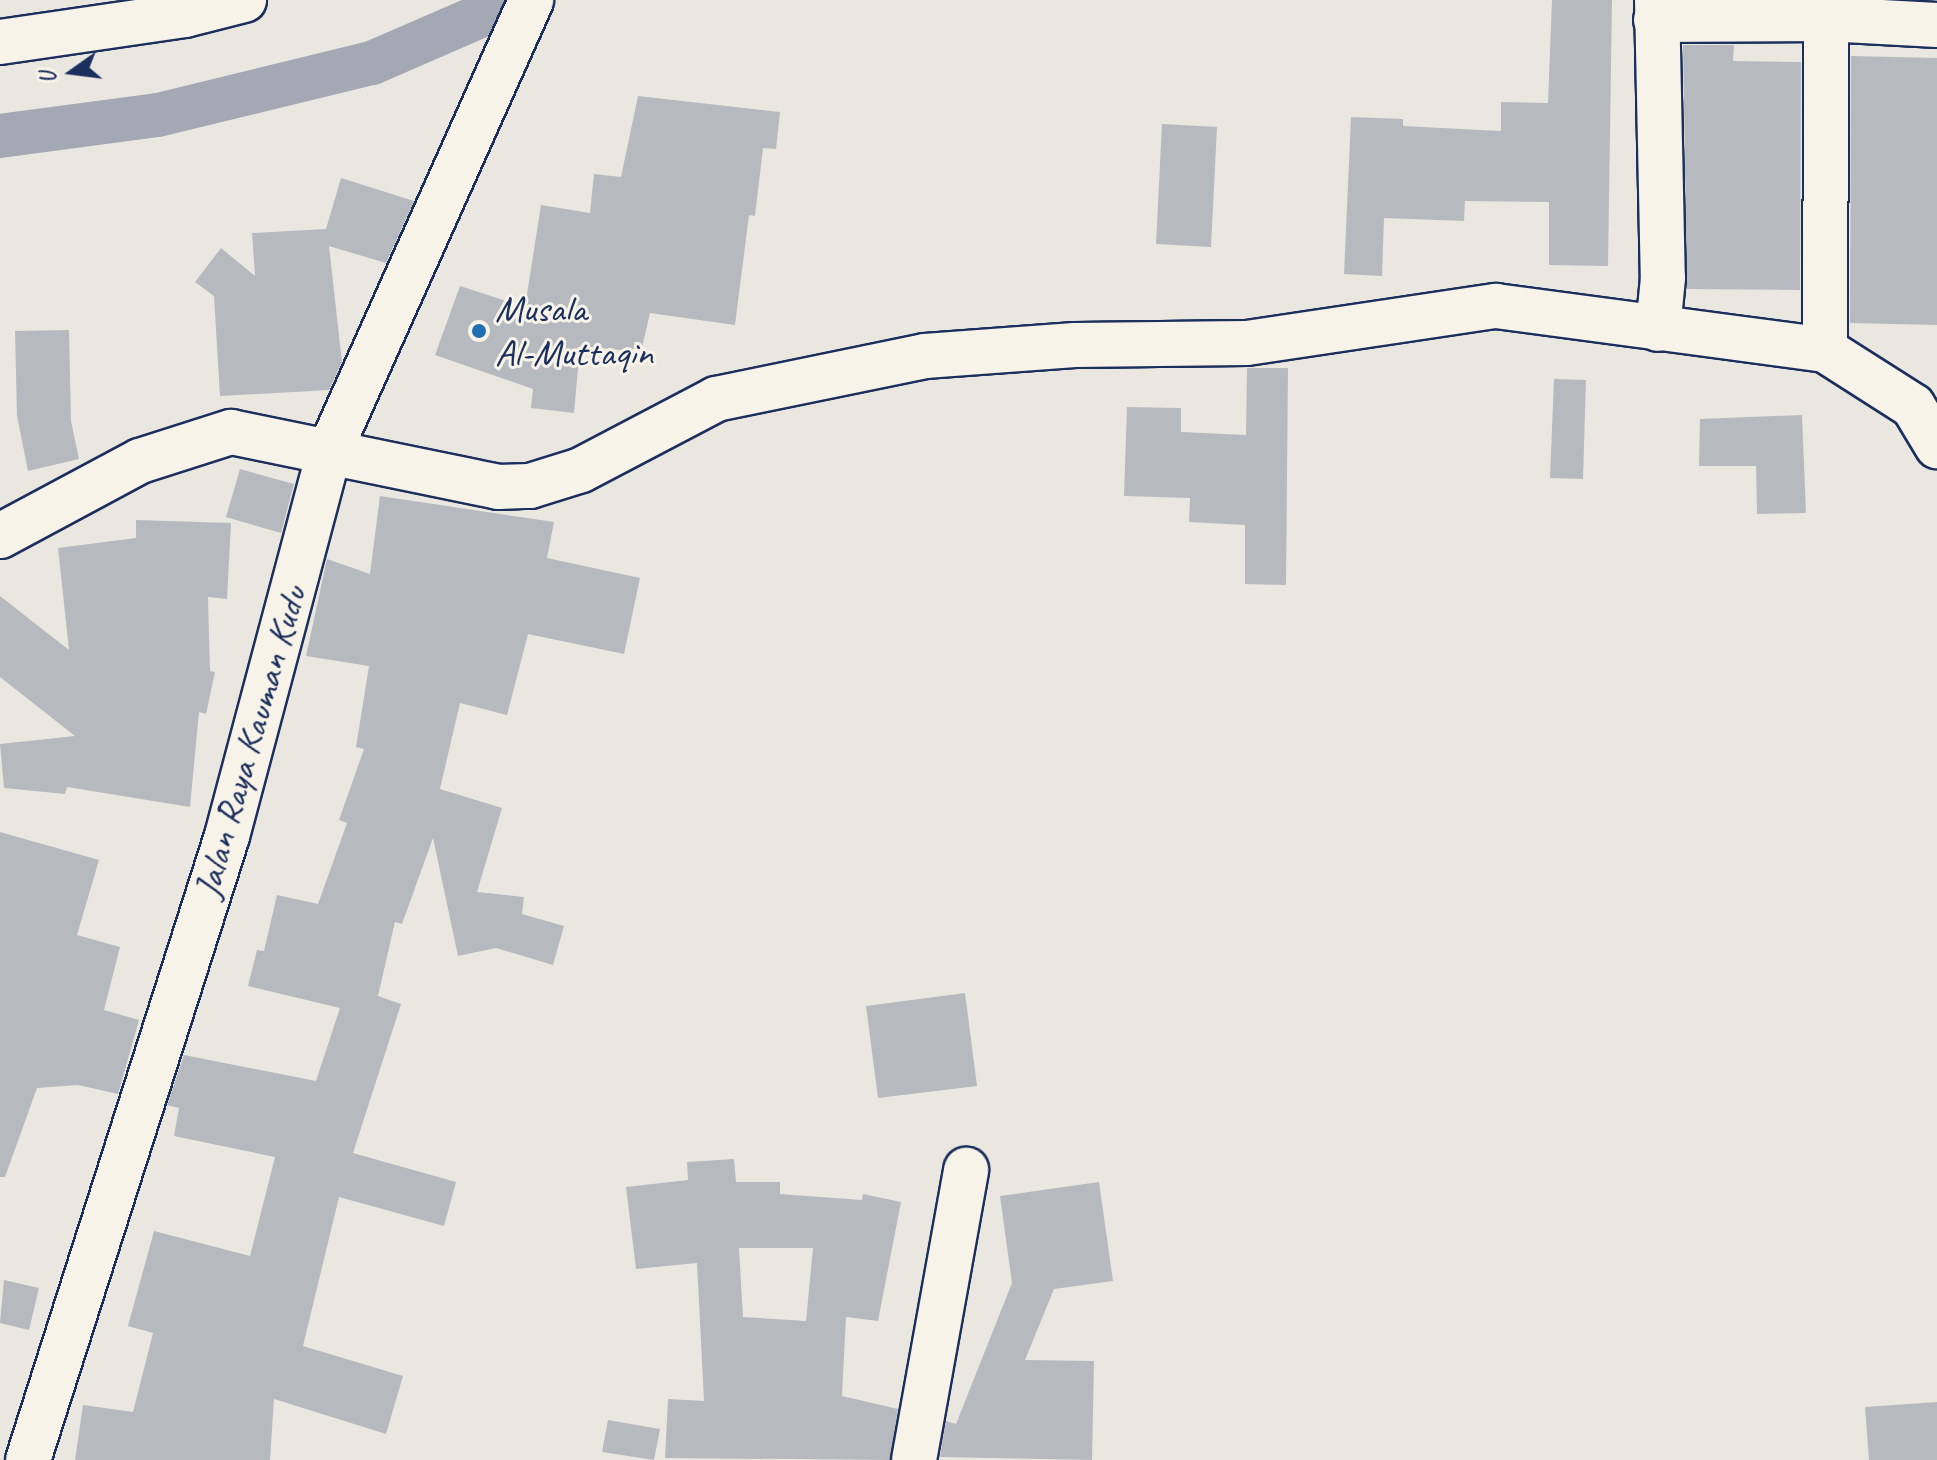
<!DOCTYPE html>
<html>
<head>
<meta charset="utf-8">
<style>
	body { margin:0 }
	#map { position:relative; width:1937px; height:1460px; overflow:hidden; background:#eae7e0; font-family:Caveat,sans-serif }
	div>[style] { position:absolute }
	.canal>* { height:44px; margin:-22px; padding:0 22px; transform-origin:22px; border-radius:22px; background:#a3a8b4 }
	.building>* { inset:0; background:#b6babf }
	.roads { filter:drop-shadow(2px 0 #1b2f5e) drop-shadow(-2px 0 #1b2f5e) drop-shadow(0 2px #1b2f5e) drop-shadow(0 -2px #1b2f5e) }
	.street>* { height:44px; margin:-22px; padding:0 22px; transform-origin:22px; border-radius:22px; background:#f7f3e8 }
	.secondary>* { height:44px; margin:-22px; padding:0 22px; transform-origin:22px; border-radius:22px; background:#f7f3e8 }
	.dots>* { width:22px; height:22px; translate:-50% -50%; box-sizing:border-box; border:4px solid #f7f3e8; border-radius:50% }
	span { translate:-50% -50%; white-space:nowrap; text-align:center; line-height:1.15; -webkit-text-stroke:6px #f7f3e8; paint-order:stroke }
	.poi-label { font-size:38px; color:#1b2f5e }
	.left { translate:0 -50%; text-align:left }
	.street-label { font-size:38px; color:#1b2f5e }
	.north { position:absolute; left:32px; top:32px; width:80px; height:80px; -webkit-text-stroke:6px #f7f3e8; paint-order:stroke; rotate:256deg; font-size:22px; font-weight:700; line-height:32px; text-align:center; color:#1b2f5e }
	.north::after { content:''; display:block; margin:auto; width:28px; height:36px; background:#1b2f5e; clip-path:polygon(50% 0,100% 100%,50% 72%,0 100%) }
</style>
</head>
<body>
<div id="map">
	<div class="canal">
		<i style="left:0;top:136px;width:159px;rotate:-7.6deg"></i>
		<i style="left:158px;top:115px;width:220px;rotate:-13.7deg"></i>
		<i style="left:372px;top:63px;width:158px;rotate:-23.5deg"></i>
	</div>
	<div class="building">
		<i style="clip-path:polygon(1552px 0,1612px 0,1608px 266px,1549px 265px,1549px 202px,1465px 201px,1464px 221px,1384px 218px,1382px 276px,1344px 274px,1351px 117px,1403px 119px,1403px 126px,1501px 131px,1501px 102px,1548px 103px)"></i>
		<i style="clip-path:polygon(1683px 45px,1734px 45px,1733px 61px,1801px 62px,1800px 290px,1687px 289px)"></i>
		<i style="clip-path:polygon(1851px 56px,1937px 58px,1937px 325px,1850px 323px)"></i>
		<i style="clip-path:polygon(638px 96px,780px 112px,776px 149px,763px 148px,755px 216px,749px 215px,735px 325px,650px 313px,641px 352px,580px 346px,574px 413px,531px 408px,533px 389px,435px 355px,460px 286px,525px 307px,541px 205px,590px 213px,594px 174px,621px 177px)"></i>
		<i style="clip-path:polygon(1162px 124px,1217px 127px,1211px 247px,1156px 244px)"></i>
		<i style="clip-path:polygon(341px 178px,414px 201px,386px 263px,329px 246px,342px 362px,329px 390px,220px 396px,214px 296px,195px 282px,221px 248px,255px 276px,252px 233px,326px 229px)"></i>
		<i style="clip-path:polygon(69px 330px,71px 421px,79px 459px,28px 471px,17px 416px,15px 331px)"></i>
		<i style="clip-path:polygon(1247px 368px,1288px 368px,1286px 585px,1245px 584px,1245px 525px,1189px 522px,1190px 498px,1124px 496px,1127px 407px,1181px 408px,1181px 432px,1246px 435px)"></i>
		<i style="clip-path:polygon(1554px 379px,1586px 380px,1583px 479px,1550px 478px)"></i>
		<i style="clip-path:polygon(1802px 415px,1806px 513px,1757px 514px,1756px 466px,1699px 466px,1700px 419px)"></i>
		<i style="clip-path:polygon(240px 469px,294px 484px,281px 533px,226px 517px)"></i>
		<i style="clip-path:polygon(380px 496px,554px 522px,547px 558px,640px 578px,624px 654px,528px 634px,507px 715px,460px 703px,440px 789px,502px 808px,477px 892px,524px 897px,522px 914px,564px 926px,553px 965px,496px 948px,458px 956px,433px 838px,402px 924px,395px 922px,378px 996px,401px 1004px,353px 1153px,456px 1182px,444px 1226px,339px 1197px,303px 1346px,403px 1376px,386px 1434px,274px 1399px,270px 1460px,75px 1460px,83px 1405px,133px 1412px,153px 1333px,128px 1326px,154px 1231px,250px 1256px,275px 1157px,174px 1136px,179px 1108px,167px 1105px,184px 1055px,316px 1081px,340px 1008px,248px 986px,257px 950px,264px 951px,277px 895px,318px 904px,347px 823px,339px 820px,364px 749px,356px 747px,369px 666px,306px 656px,327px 559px,370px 574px)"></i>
		<i style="clip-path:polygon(136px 520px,231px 523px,227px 599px,208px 597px,210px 671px,215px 672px,206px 714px,199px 712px,190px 807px,67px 787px,65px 794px,4px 788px,0 744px,75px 736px,0 677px,0 596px,69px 650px,58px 548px,136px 538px)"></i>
		<i style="clip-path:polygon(0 832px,99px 860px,77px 935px,120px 947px,104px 1010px,139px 1020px,118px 1094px,78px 1085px,37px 1088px,5px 1177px,0 1177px)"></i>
		<i style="clip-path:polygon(965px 993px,977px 1086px,878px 1098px,866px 1006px)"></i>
		<i style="clip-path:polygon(evenodd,734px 1159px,736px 1182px,780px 1182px,780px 1194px,862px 1200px,863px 1194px,901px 1202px,878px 1321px,846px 1317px,842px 1396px,898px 1409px,890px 1460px,665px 1458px,668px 1399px,704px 1401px,697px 1263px,636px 1269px,626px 1187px,688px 1180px,687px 1162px,734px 1159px,739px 1248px,813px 1248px,806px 1321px,743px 1317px,739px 1248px)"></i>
		<i style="clip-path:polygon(1099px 1182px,1113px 1281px,1054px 1289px,1025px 1360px,1094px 1361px,1092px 1460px,940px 1457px,946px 1421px,956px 1424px,1012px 1283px,1000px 1196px)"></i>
		<i style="clip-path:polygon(4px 1280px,39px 1288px,29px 1330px,0 1323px)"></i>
		<i style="clip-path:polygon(1937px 1402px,1937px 1460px,1869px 1460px,1865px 1407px)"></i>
		<i style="clip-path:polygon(608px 1420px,660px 1429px,654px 1460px,602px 1452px)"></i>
	</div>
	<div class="roads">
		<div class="street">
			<i style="left:1657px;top:0;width:278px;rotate:88.8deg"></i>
			<i style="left:1663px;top:278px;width:51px;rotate:95.6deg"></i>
			<i style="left:1656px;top:20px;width:170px;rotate:-0.3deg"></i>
			<i style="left:1826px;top:19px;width:111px;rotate:3.1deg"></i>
			<i style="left:0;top:42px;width:187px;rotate:-8.3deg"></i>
			<i style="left:185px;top:15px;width:61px;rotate:-14.3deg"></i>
			<i style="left:1825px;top:350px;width:350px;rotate:-89.8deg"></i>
			<i style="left:0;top:536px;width:159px;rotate:-28.2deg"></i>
			<i style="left:140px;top:461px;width:96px;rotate:-17.7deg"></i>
			<i style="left:231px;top:432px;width:273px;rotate:11.6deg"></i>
			<i style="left:498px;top:487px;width:32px;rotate:-2deg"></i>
			<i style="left:530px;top:486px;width:53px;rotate:-17.4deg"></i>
			<i style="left:581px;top:470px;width:153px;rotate:-27.7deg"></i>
			<i style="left:716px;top:399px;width:213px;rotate:-11.6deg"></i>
			<i style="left:925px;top:356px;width:150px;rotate:-4.2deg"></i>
			<i style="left:1075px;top:345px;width:172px;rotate:-0.7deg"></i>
			<i style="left:1247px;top:343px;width:252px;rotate:-8.5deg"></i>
			<i style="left:1496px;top:306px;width:332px;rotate:7.6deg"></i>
			<i style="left:1825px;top:350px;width:104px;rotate:32.5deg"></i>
			<i style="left:1913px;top:406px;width:47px;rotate:59deg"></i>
			<i style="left:914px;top:1460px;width:295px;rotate:-79.8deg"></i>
		</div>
		<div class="secondary">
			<i style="left:28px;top:1460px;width:655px;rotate:-72.31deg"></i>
			<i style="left:227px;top:836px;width:400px;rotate:-75.1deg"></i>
			<i style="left:330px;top:450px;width:493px;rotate:-65.9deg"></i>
		</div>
	</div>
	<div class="dots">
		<i style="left:479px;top:331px;background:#1f6fb2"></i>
	</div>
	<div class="poi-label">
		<span class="left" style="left:495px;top:331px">Musala<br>Al-Muttaqin</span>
	</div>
	<div class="street-label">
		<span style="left:250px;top:742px;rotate:-74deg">Jalan Raya Kauman Kudu</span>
	</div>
	<div class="north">U</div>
</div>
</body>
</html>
